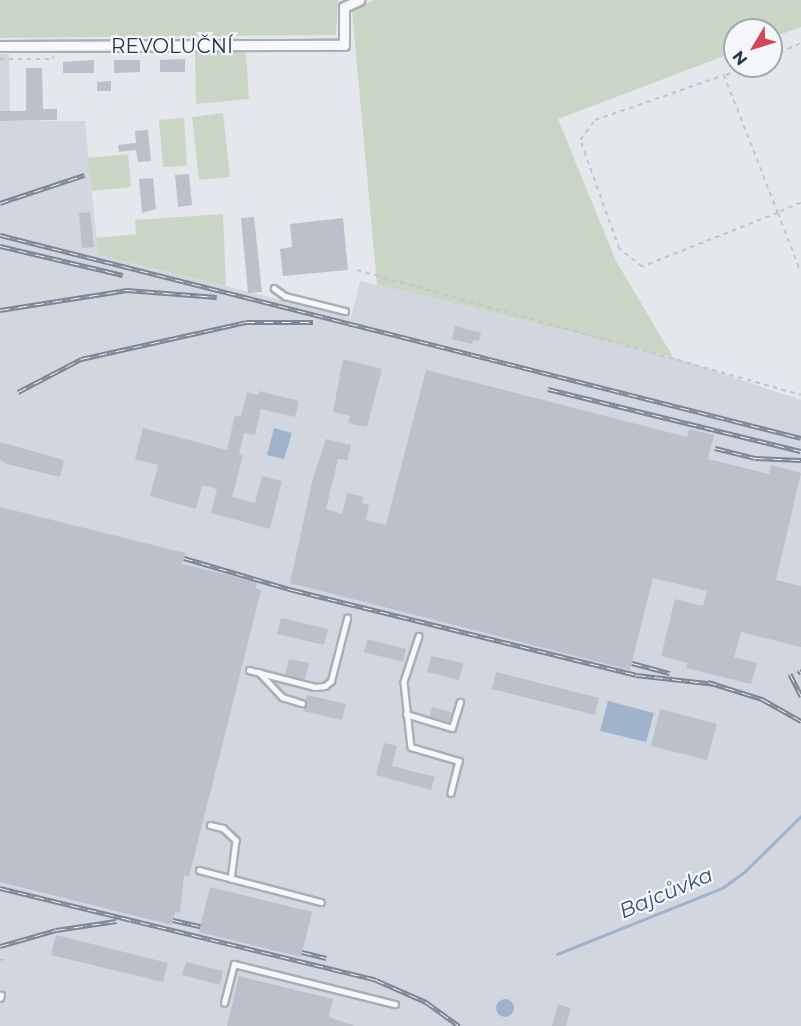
<!DOCTYPE html>
<html>
<head>
<meta charset="utf-8">
<style>
	body { margin:0 }
	#map { position:relative; width:801px; height:1026px; overflow:hidden; background:#e4e7ec; font-family:Montserrat,sans-serif }
	div>[style] { position:absolute }
	.built>* { inset:0; background:#d2d6de }
	.green>* { inset:0; background:#c9d6c5 }
	.water>* { inset:0; background:#9fb4cc }
	.round { border-radius:50% }
	.stream>* { height:3px; margin:-1.5px; padding:0 1.5px; transform-origin:1.5px; border-radius:1.5px; background:#9fb4cc }
	.building>* { inset:0; background:#bbc0ca }
	.path>* { height:1.5px; margin-top:-0.75px; transform-origin:0; background:repeating-linear-gradient(90deg,#c2c5cb 0 4.5px,transparent 0 9px) }
	.roads { filter:drop-shadow(2px 0 #a9aeb7) drop-shadow(-2px 0 #a9aeb7) drop-shadow(0 2px #a9aeb7) drop-shadow(0 -2px #a9aeb7) }
	.lane>* { height:4.5px; margin:-2.25px; padding:0 2.25px; transform-origin:2.25px; border-radius:2.25px; background:#f7f8fa }
	.street>* { height:9px; margin:-4.5px; padding:0 4.5px; transform-origin:4.5px; border-radius:4.5px; background:#f7f8fa }
	.rail>* { height:5px; margin-top:-2.5px; transform-origin:0; background:repeating-linear-gradient(90deg,#f4f6f9 0 9px,#7d8696 0 18px); box-sizing:border-box; border-block:2px solid #7d8696 }
	span { translate:-50% -50%; white-space:nowrap; text-align:center; line-height:1.15; -webkit-text-stroke:4.5px #f4f6f9; paint-order:stroke }
	.street-label { font-size:20px; color:#2b3445 }
	.water-label { font-size:21px; color:#34527a; font-style:italic }
	.north { position:absolute; left:723px; top:18px; width:60px; height:60px; box-sizing:border-box; background:#f4f6f9; border:2px solid #a4a8b1; border-radius:50%; rotate:232deg; font-size:16px; font-weight:700; line-height:24px; text-align:center; color:#2b3445 }
	.north::after { content:''; display:block; margin:auto; width:21px; height:27px; background:#d1495b; clip-path:polygon(50% 0,100% 100%,50% 72%,0 100%) }
</style>
</head>
<body>
<div id="map">
	<div class="built">
		<i style="clip-path:polygon(0 54px,9px 54px,10px 121px,85px 121px,98px 255px,351px 317px,360px 281px,673px 357px,801px 400px,801px 1026px,0 1026px)"></i>
	</div>
	<div class="green">
		<i style="clip-path:polygon(0 0,338px 0,336px 35px,0 38px)"></i>
		<i style="clip-path:polygon(374px 0,801px 0,801px 27px,771px 38px,771px 30px,735px 30px,735px 52px,558px 119px,616px 261px,673px 357px,377px 285px,352px 10px)"></i>
		<i style="clip-path:polygon(195px 53px,246px 53px,249px 99px,196px 104px)"></i>
		<i style="clip-path:polygon(223px 113px,230px 177px,199px 180px,192px 117px)"></i>
		<i style="clip-path:polygon(184px 118px,187px 166px,163px 167px,159px 120px)"></i>
		<i style="clip-path:polygon(128px 154px,131px 187px,92px 191px,88px 158px)"></i>
		<i style="clip-path:polygon(223px 214px,226px 286px,98px 255px,96px 238px,136px 234px,135px 220px)"></i>
	</div>
	<div class="water">
		<i style="clip-path:polygon(274px 428px,292px 433px,284px 459px,267px 455px)"></i>
		<i style="clip-path:polygon(608px 701px,654px 713px,646px 742px,600px 731px)"></i>
		<i class="round" style="left:496px;top:999px;width:18px;height:18px"></i>
	</div>
	<div class="stream">
		<i style="left:557px;top:954px;width:178px;rotate:-21.8deg"></i>
		<i style="left:722px;top:888px;width:29px;rotate:-36deg"></i>
		<i style="left:745px;top:871px;width:78px;rotate:-44.5deg"></i>
	</div>
	<div class="building">
		<i style="clip-path:polygon(185px 59px,185px 72px,160px 72px,160px 60px)"></i>
		<i style="clip-path:polygon(94px 60px,94px 73px,63px 73px,63px 62px)"></i>
		<i style="clip-path:polygon(114px 60px,140px 60px,140px 72px,114px 73px)"></i>
		<i style="clip-path:polygon(26px 68px,42px 68px,43px 109px,57px 109px,57px 120px,0 121px,0 111px,26px 111px)"></i>
		<i style="clip-path:polygon(111px 81px,111px 91px,97px 91px,97px 82px)"></i>
		<i style="clip-path:polygon(148px 130px,151px 161px,138px 162px,136px 150px,119px 152px,118px 145px,136px 143px,135px 131px)"></i>
		<i style="clip-path:polygon(189px 174px,192px 205px,178px 207px,175px 175px)"></i>
		<i style="clip-path:polygon(153px 178px,156px 209px,142px 213px,139px 179px)"></i>
		<i style="clip-path:polygon(90px 212px,94px 247px,82px 248px,79px 213px)"></i>
		<i style="clip-path:polygon(254px 217px,262px 292px,248px 293px,241px 218px)"></i>
		<i style="clip-path:polygon(343px 218px,348px 270px,283px 276px,280px 249px,292px 247px,290px 224px)"></i>
		<i style="clip-path:polygon(455px 326px,481px 333px,479px 341px,473px 340px,472px 344px,452px 339px)"></i>
		<i style="clip-path:polygon(343px 359px,382px 369px,367px 427px,348px 423px,350px 416px,333px 412px)"></i>
		<i style="clip-path:polygon(426px 370px,687px 437px,689px 429px,714px 435px,708px 459px,769px 474px,771px 465px,801px 473px,776px 580px,801px 586px,801px 647px,741px 632px,734px 657px,757px 663px,751px 684px,686px 668px,688px 663px,661px 656px,675px 599px,703px 606px,707px 591px,653px 578px,630px 670px,290px 583px,312px 482px,326px 439px,351px 445px,347px 460px,338px 459px,326px 509px,342px 514px,347px 493px,363px 497px,362px 503px,369px 505px,366px 520px,386px 525px)"></i>
		<i style="clip-path:polygon(259px 391px,299px 401px,295px 417px,261px 409px,255px 435px,244px 433px,239px 454px,243px 455px,232px 497px,255px 503px,262px 476px,282px 481px,270px 529px,211px 513px,217px 489px,202px 485px,196px 509px,150px 496px,158px 465px,135px 459px,143px 428px,227px 450px,235px 415px,241px 417px,247px 392px,258px 395px)"></i>
		<i style="clip-path:polygon(0 442px,64px 460px,60px 477px,7px 464px,0 460px)"></i>
		<i style="clip-path:polygon(0 507px,185px 553px,182px 564px,257px 582px,255px 588px,261px 590px,189px 877px,184px 875px,180px 913px,175px 912px,172px 925px,0 882px)"></i>
		<i style="clip-path:polygon(281px 618px,328px 629px,324px 645px,277px 634px)"></i>
		<i style="clip-path:polygon(367px 639px,406px 649px,403px 662px,364px 652px)"></i>
		<i style="clip-path:polygon(431px 656px,463px 663px,459px 680px,427px 672px)"></i>
		<i style="clip-path:polygon(289px 659px,309px 663px,305px 680px,285px 675px)"></i>
		<i style="clip-path:polygon(496px 672px,599px 698px,595px 715px,492px 689px)"></i>
		<i style="clip-path:polygon(307px 695px,346px 704px,342px 720px,303px 711px)"></i>
		<i style="clip-path:polygon(432px 707px,451px 712px,449px 722px,430px 717px)"></i>
		<i style="clip-path:polygon(660px 709px,717px 724px,707px 760px,651px 746px)"></i>
		<i style="clip-path:polygon(384px 743px,397px 746px,392px 766px,435px 777px,431px 790px,376px 775px)"></i>
		<i style="clip-path:polygon(210px 887px,312px 912px,301px 957px,199px 932px)"></i>
		<i style="clip-path:polygon(56px 935px,168px 963px,163px 982px,51px 955px)"></i>
		<i style="clip-path:polygon(186px 962px,223px 971px,220px 985px,182px 975px)"></i>
		<i style="clip-path:polygon(239px 976px,333px 999px,329px 1017px,355px 1026px,227px 1026px)"></i>
		<i style="clip-path:polygon(558px 1004px,571px 1008px,566px 1026px,552px 1026px)"></i>
	</div>
	<div class="path">
		<i style="left:771px;top:56px;width:33px;rotate:-23deg"></i>
		<i style="left:0;top:59px;width:53px"></i>
		<i style="left:53px;top:59px;width:3px;rotate:-90deg"></i>
		<i style="left:726px;top:75px;width:23px;rotate:-23deg"></i>
		<i style="left:801px;top:203px;width:25px;rotate:157deg"></i>
		<i style="left:778px;top:213px;width:146px;rotate:158.3deg"></i>
		<i style="left:642px;top:267px;width:29px;rotate:-142deg"></i>
		<i style="left:619px;top:249px;width:116px;rotate:-109.7deg"></i>
		<i style="left:580px;top:140px;width:25px;rotate:-53deg"></i>
		<i style="left:595px;top:120px;width:137px;rotate:-19.2deg"></i>
		<i style="left:724px;top:75px;width:148px;rotate:68.6deg"></i>
		<i style="left:778px;top:213px;width:63px;rotate:68.7deg"></i>
		<i style="left:357px;top:270px;width:461px;rotate:15.7deg"></i>
	</div>
	<div class="roads">
		<div class="lane">
			<i style="left:274px;top:288px;width:14px;rotate:36deg"></i>
			<i style="left:285px;top:296px;width:62px;rotate:14deg"></i>
			<i style="left:419px;top:636px;width:48px;rotate:108.1deg"></i>
			<i style="left:404px;top:682px;width:65px;rotate:83.9deg"></i>
			<i style="left:411px;top:747px;width:50px;rotate:16.3deg"></i>
			<i style="left:459px;top:761px;width:33px;rotate:104deg"></i>
			<i style="left:249px;top:670px;width:68px;rotate:14.4deg"></i>
			<i style="left:315px;top:687px;width:10px;rotate:-6deg"></i>
			<i style="left:325px;top:686px;width:8px;rotate:-40deg"></i>
			<i style="left:331px;top:681px;width:65px;rotate:-75.7deg"></i>
			<i style="left:259px;top:672px;width:34px;rotate:47deg"></i>
			<i style="left:282px;top:697px;width:21px;rotate:17deg"></i>
			<i style="left:406px;top:714px;width:48px;rotate:16.9deg"></i>
			<i style="left:452px;top:728px;width:27px;rotate:-73deg"></i>
			<i style="left:210px;top:825px;width:13px;rotate:13deg"></i>
			<i style="left:223px;top:828px;width:18px;rotate:43deg"></i>
			<i style="left:236px;top:840px;width:39px;rotate:97deg"></i>
			<i style="left:199px;top:870px;width:126px;rotate:14.7deg"></i>
			<i style="left:0;top:998px;width:3px;rotate:-72deg"></i>
			<i style="left:224px;top:1003px;width:40px;rotate:-75.6deg"></i>
			<i style="left:234px;top:964px;width:166px;rotate:14deg"></i>
		</div>
		<div class="street">
			<i style="left:0;top:46px;width:344px;rotate:-0.2deg"></i>
			<i style="left:344px;top:45px;width:38px;rotate:-90deg"></i>
			<i style="left:344px;top:7px;width:17px;rotate:-25deg"></i>
		</div>
	</div>
	<div class="rail">
		<i style="left:0;top:203px;width:89px;rotate:-18.4deg"></i>
		<i style="left:0;top:235px;width:826px;rotate:14.22deg"></i>
		<i style="left:0;top:246px;width:126px;rotate:13.3deg"></i>
		<i style="left:0;top:310px;width:129px;rotate:-8.9deg"></i>
		<i style="left:127px;top:290px;width:90px;rotate:4.4deg"></i>
		<i style="left:548px;top:389px;width:260px;rotate:13.8deg"></i>
		<i style="left:18px;top:392px;width:71px;rotate:-27.6deg"></i>
		<i style="left:81px;top:359px;width:169px;rotate:-12.6deg"></i>
		<i style="left:246px;top:322px;width:67px"></i>
		<i style="left:715px;top:448px;width:41px;rotate:14deg"></i>
		<i style="left:755px;top:458px;width:46px;rotate:2.5deg"></i>
		<i style="left:184px;top:558px;width:114px;rotate:16.4deg"></i>
		<i style="left:293px;top:590px;width:353px;rotate:13.9deg"></i>
		<i style="left:636px;top:675px;width:80px;rotate:6.5deg"></i>
		<i style="left:632px;top:663px;width:39px;rotate:15deg"></i>
		<i style="left:799px;top:670px;width:4px;rotate:56deg"></i>
		<i style="left:790px;top:674px;width:25px;rotate:63deg"></i>
		<i style="left:708px;top:682px;width:57px;rotate:17.5deg"></i>
		<i style="left:762px;top:699px;width:45px;rotate:29.4deg"></i>
		<i style="left:0;top:888px;width:387px;rotate:13.7deg"></i>
		<i style="left:376px;top:980px;width:55px;rotate:23.7deg"></i>
		<i style="left:426px;top:1002px;width:41px;rotate:36deg"></i>
		<i style="left:173px;top:920px;width:28px;rotate:13deg"></i>
		<i style="left:0;top:946px;width:58px;rotate:-15.9deg"></i>
		<i style="left:56px;top:930px;width:61px;rotate:-8.5deg"></i>
		<i style="left:302px;top:952px;width:25px;rotate:14deg"></i>
		<i style="left:0;top:960px;width:1px;rotate:45deg"></i>
	</div>
	<div class="street-label">
		<span style="left:172px;top:46px">REVOLUČNÍ</span>
	</div>
	<div class="water-label">
		<span style="left:666px;top:893px;rotate:-23deg">Bajcůvka</span>
	</div>
	<div class="north">N</div>
</div>
</body>
</html>
